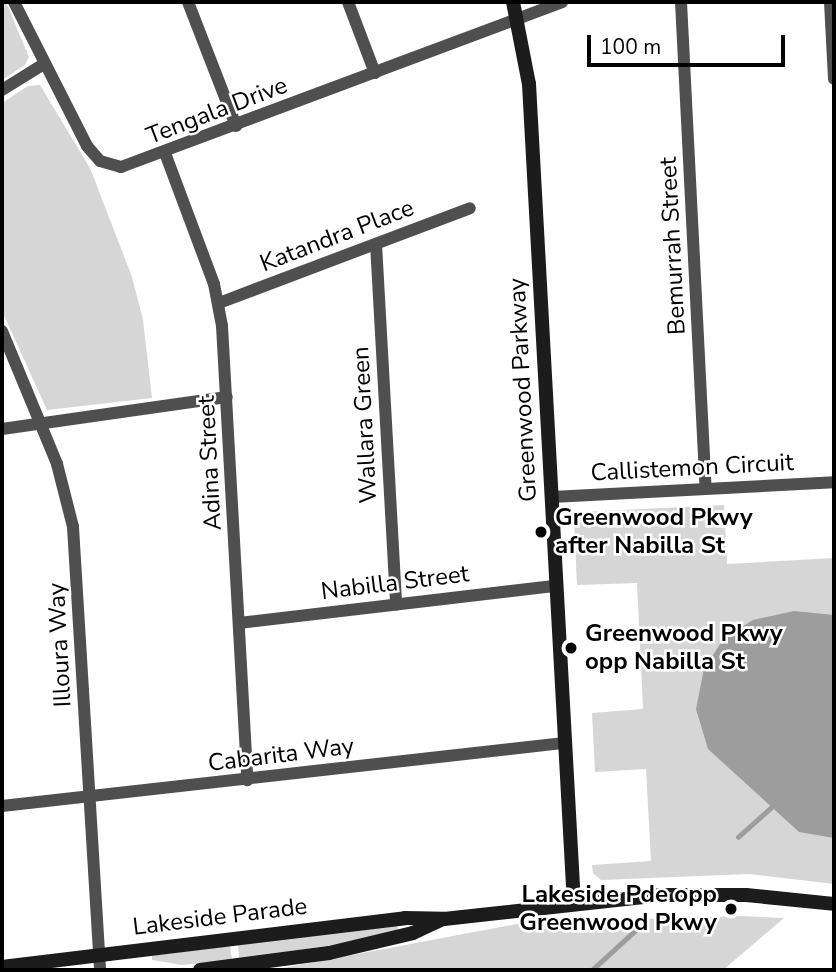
<!DOCTYPE html>
<html>
<head>
<meta charset="utf-8">
<style>
	body { margin:0 }
	#map { position:relative; width:836px; height:972px; overflow:hidden; background:#fff; font-family:"Nunito Sans",sans-serif }
	div>[style] { position:absolute }
	.green>* { inset:0; background:#d6d6d6 }
	.water>* { inset:0; background:#9d9d9d }
	.stream>* { height:4.5px; margin:-2.25px; padding:0 2.25px; transform-origin:2.25px; border-radius:2.25px; background:#9d9d9d }
	.street>* { height:12px; margin:-6px; padding:0 6px; transform-origin:6px; border-radius:6px; background:#4f4f4f }
	.secondary>* { height:14px; margin:-7px; padding:0 7px; transform-origin:7px; border-radius:7px; background:#1c1c1c }
	.dots>* { width:19px; height:19px; translate:-50% -50%; box-sizing:border-box; border:4px solid #fff; border-radius:50% }
	span { translate:-50% -50%; white-space:nowrap; text-align:center; line-height:1.15; -webkit-text-stroke:5px #fff; paint-order:stroke }
	.street-label { font-size:24px; color:#000 }
	.poi-label { font-size:24px; color:#000; font-weight:700 }
	.left { translate:0 -50%; text-align:left }
	.right { translate:-100% -50%; text-align:right }
	.frame { position:absolute; inset:0; border:4px solid #000; pointer-events:none }
	.scale { position:absolute; left:587px; top:35px; width:198px; height:32px; box-sizing:border-box; border:4px solid #000; border-top:0; padding-left:9px; font-size:21px; line-height:24px; white-space:nowrap; color:#000; -webkit-text-stroke:5px #fff; paint-order:stroke }
</style>
</head>
<body>
<div id="map">
	<div class="green">
		<i style="clip-path:polygon(2px 2px,6px 2px,29px 57px,25px 65px,2px 80px)"></i>
		<i style="clip-path:polygon(40px 85px,90px 168px,132px 277px,143px 320px,152px 398px,47px 410px,2px 311px,2px 103px,28px 86px)"></i>
		<i style="clip-path:polygon(724px 505px,727px 564px,834px 558px,834px 884px,749px 874px,601px 880px,593px 873px,592px 865px,651px 861px,646px 769px,595px 772px,592px 713px,643px 709px,637px 583px,577px 585px,574px 520px,581px 512px)"></i>
		<i style="clip-path:polygon(739px 916px,784px 918px,723px 970px,272px 970px,517px 924px,537px 930px,614px 920px)"></i>
		<i style="clip-path:polygon(397px 925px,398px 930px,346px 943px,239px 959px,238px 944px)"></i>
		<i style="clip-path:polygon(230px 945px,232px 960px,182px 965px,152px 960px,152px 954px)"></i>
	</div>
	<div class="water">
		<i style="clip-path:polygon(794px 611px,834px 615px,834px 838px,799px 832px,708px 749px,696px 709px,704px 669px,724px 638px,753px 620px)"></i>
	</div>
	<div class="stream">
		<i style="left:738px;top:837px;width:51px;rotate:-41.8deg"></i>
		<i style="left:592px;top:970px;width:64px;rotate:-42.5deg"></i>
	</div>
	<div class="street">
		<i style="left:14px;top:2px;width:161px;rotate:63.1deg"></i>
		<i style="left:87px;top:146px;width:20px;rotate:49deg"></i>
		<i style="left:100px;top:161px;width:22px;rotate:16deg"></i>
		<i style="left:121px;top:167px;width:471px;rotate:-20.5deg"></i>
		<i style="left:188px;top:2px;width:133px;rotate:68.8deg"></i>
		<i style="left:348px;top:2px;width:76px;rotate:69.2deg"></i>
		<i style="left:681px;top:2px;width:487px;rotate:87.1deg"></i>
		<i style="left:830px;top:2px;width:77px;rotate:87deg"></i>
		<i style="left:2px;top:90px;width:49px;rotate:-31.8deg"></i>
		<i style="left:165px;top:153px;width:140px;rotate:69.5deg"></i>
		<i style="left:214px;top:284px;width:43px;rotate:79.2deg"></i>
		<i style="left:222px;top:326px;width:455px;rotate:86.8deg"></i>
		<i style="left:376px;top:244px;width:361px;rotate:86.8deg"></i>
		<i style="left:219px;top:303px;width:268px;rotate:-20.7deg"></i>
		<i style="left:2px;top:331px;width:144px;rotate:67.5deg"></i>
		<i style="left:57px;top:464px;width:65px;rotate:75.7deg"></i>
		<i style="left:73px;top:527px;width:444px;rotate:86.5deg"></i>
		<i style="left:2px;top:429px;width:227px;rotate:-8.1deg"></i>
		<i style="left:552px;top:497px;width:282px;rotate:-3deg"></i>
		<i style="left:239px;top:623px;width:319px;rotate:-6.7deg"></i>
		<i style="left:2px;top:806px;width:566px;rotate:-6.4deg"></i>
	</div>
	<div class="secondary">
		<i style="left:513px;top:2px;width:84px;rotate:79deg"></i>
		<i style="left:529px;top:84px;width:821px;rotate:86.86deg"></i>
		<i style="left:2px;top:967px;width:406px;rotate:-6.9deg"></i>
		<i style="left:405px;top:918px;width:39px;rotate:1deg"></i>
		<i style="left:444px;top:919px;width:219px;rotate:-6.3deg"></i>
		<i style="left:662px;top:895px;width:84px"></i>
		<i style="left:746px;top:895px;width:88px;rotate:5.8deg"></i>
		<i style="left:200px;top:970px;width:130px;rotate:-7.5deg"></i>
		<i style="left:329px;top:953px;width:86px;rotate:-13.4deg"></i>
		<i style="left:413px;top:933px;width:29px;rotate:-25deg"></i>
	</div>
	<div class="dots">
		<i style="left:541px;top:532px;background:#000"></i>
		<i style="left:571px;top:648px;background:#000"></i>
		<i style="left:731px;top:909px;background:#000"></i>
	</div>
	<div class="street-label">
		<span style="left:217px;top:111px;rotate:-21deg">Tengala Drive</span>
		<span style="left:337px;top:236px;rotate:-21deg">Katandra Place</span>
		<span style="left:673px;top:246px;rotate:-93deg">Bemurrah Street</span>
		<span style="left:523px;top:390px;rotate:-93deg">Greenwood Parkway</span>
		<span style="left:365px;top:425px;rotate:-93deg">Wallara Green</span>
		<span style="left:210px;top:463px;rotate:-93deg">Adina Street</span>
		<span style="left:692px;top:468px;rotate:-3deg">Callistemon Circuit</span>
		<span style="left:395px;top:583px;rotate:-7deg">Nabilla Street</span>
		<span style="left:60px;top:645px;rotate:-93deg">Illoura Way</span>
		<span style="left:281px;top:755px;rotate:-7deg">Cabarita Way</span>
		<span style="left:220px;top:917px;rotate:-7deg">Lakeside Parade</span>
	</div>
	<div class="poi-label">
		<span class="left" style="left:555px;top:532px">Greenwood Pkwy<br>after Nabilla St</span>
		<span class="left" style="left:585px;top:648px">Greenwood Pkwy<br>opp Nabilla St</span>
		<span class="right" style="left:717px;top:909px">Lakeside Pde opp<br>Greenwood Pkwy</span>
	</div>
	<div class="frame"></div>
	<div class="scale">100 m</div>
</div>
</body>
</html>
